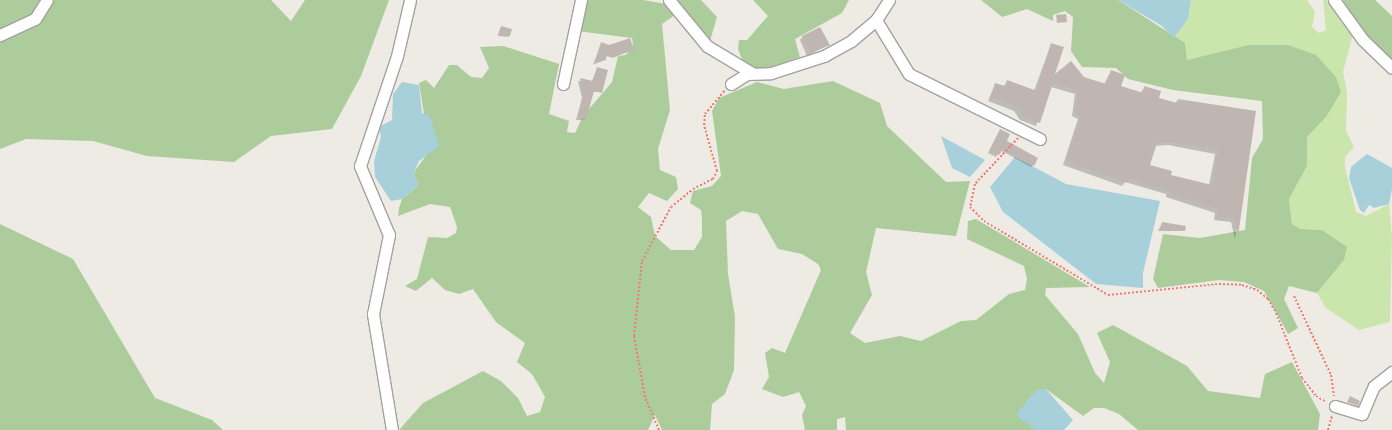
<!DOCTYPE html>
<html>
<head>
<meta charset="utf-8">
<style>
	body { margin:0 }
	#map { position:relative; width:1392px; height:430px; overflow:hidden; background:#eeebe5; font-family:Helvetica,sans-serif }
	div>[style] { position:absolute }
	.grass>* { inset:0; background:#cbe6ad }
	.forest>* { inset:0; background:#accc9b }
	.water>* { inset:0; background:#a7d0da }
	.shadow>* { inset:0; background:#0003 }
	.building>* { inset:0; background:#bfb6b1 }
	.path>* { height:2px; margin-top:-1px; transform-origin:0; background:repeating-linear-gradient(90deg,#f27a72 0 2px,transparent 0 4px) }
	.roads { filter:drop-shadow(1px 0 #a2a2a2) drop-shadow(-1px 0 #a2a2a2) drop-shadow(0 1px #a2a2a2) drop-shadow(0 -1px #a2a2a2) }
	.minor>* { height:11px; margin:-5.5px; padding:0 5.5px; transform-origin:5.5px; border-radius:5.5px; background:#fff }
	span { translate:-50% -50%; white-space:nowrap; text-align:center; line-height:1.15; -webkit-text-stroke:4px #fff; paint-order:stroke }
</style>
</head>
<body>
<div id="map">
	<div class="grass">
		<i style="clip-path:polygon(1191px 0,1307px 0,1315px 12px,1312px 27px,1319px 33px,1326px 30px,1323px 0,1327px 0,1353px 34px,1343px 72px,1347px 92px,1346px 131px,1354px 147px,1345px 157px,1345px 167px,1356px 212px,1366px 216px,1389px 204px,1392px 236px,1390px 322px,1359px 330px,1326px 308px,1317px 293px,1344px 260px,1322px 230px,1300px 229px,1292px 224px,1289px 199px,1307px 166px,1307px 137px,1326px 117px,1216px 55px,1187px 60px,1174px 38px,1188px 19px)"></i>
	</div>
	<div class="forest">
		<i style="clip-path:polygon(0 0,271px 0,291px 21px,305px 0,389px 0,361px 76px,332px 129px,271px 136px,234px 162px,147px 156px,93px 141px,26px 139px,0 149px)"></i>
		<i style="clip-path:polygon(585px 0,643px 0,666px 4px,675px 15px,662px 24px,670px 110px,658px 149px,660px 170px,676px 177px,678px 189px,667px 201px,649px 193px,638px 207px,651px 217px,655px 236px,671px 250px,694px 250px,702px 237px,702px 219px,701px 210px,690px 203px,693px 191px,712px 186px,721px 176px,712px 111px,719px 98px,757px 82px,784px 89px,833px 81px,880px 103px,887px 126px,946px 182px,970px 181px,956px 236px,876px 228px,866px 272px,872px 295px,850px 333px,865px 343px,900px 336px,921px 341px,961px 321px,976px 320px,1009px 294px,1025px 290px,1027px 279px,1024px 266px,967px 239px,968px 221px,976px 219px,1090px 287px,1046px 288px,1045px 295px,1078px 334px,1095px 373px,1104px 383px,1110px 362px,1097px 333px,1113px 325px,1187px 366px,1208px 391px,1260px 398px,1265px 374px,1292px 362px,1320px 414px,1318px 430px,1138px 430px,1119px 414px,1104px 408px,1094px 408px,1083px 416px,1046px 389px,1017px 415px,1036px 430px,846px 430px,845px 417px,837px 419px,837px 430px,805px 430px,802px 415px,806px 406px,799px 392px,783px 397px,762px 389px,769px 377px,765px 353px,772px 348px,785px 353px,821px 270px,818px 264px,802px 254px,778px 249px,758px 214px,742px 211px,726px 221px,728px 274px,735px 317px,734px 370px,725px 394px,712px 404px,710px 430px,662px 430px,655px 415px,648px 430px,399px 430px,423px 403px,483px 371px,501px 381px,518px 398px,527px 416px,540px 412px,545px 397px,532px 374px,517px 362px,525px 343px,496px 322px,473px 289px,459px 294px,445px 290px,432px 278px,416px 291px,405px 286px,417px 279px,428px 237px,447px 238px,456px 233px,457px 227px,450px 207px,430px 204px,398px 216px,399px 208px,402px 199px,418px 186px,414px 172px,430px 150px,419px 83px,426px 80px,434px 88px,449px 65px,457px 65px,471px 77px,482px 78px,489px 68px,480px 47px,503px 46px,559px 64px,549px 114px,569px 121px,567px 132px,575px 133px,583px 116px,612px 82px,618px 56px,626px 55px,633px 44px,632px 38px,577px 31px,586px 11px)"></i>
		<i style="clip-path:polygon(674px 0,701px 0,717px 17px,710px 41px)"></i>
		<i style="clip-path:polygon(753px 0,849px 0,842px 13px,795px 39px,800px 57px,760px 71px,744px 64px,738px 49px,739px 40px,747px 40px,768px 16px)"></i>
		<i style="clip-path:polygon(981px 0,1118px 0,1185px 43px,1187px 60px,1249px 45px,1288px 45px,1316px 55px,1336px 77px,1341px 92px,1326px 117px,1307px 137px,1307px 166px,1289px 199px,1292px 224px,1300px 229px,1322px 230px,1347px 247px,1344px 260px,1317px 293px,1289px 286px,1284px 299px,1298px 328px,1288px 334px,1264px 291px,1244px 282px,1219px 280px,1158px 288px,1153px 279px,1163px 234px,1200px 238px,1245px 230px,1252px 158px,1263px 139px,1262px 101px,1173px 90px,1128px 79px,1116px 68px,1082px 67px,1071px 51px,1073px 17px,1065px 11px,1053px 15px,1053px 21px,1027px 9px,1002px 17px)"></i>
		<i style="clip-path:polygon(1343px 0,1375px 0,1392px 16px,1392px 60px,1361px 29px)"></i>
		<i style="clip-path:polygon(0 224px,73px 259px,155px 398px,212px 420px,223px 430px,0 430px)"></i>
	</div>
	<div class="water">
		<i style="clip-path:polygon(1118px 0,1191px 0,1188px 19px,1174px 38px,1162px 26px)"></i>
		<i style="clip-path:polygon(402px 82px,419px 85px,422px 113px,430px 116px,439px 146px,419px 161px,414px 172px,418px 186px,402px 199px,391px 201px,375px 177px,374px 161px,381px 137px,379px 127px,392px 120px,393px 94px)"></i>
		<i style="clip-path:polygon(941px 136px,985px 160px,970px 177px,952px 168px)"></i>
		<i style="clip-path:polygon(1367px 154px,1392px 168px,1392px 189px,1389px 204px,1374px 208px,1369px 205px,1364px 213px,1360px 210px,1349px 178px,1351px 167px)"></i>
		<i style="clip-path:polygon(1015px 157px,1066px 184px,1160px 201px,1143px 273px,1143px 288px,1096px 284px,1003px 212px,990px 187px)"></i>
		<i style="clip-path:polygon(1046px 389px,1073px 420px,1064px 430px,1036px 430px,1016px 415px,1036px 390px)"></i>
	</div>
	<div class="shadow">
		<i style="clip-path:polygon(501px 27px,509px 36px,508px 37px,498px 36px)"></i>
		<i style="clip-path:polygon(803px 36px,828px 45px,807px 56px,800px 40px)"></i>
		<i style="clip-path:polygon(601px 44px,609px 46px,633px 49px,613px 58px,606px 56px,593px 65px)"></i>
		<i style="clip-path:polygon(evenodd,1051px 44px,1053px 76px,1083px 78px,1104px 84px,1111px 71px,1120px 87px,1140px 93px,1145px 87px,1158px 98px,1175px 103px,1178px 100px,1254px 111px,1235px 239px,1231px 222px,1214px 220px,1215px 213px,1166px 197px,1166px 194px,1125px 182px,1122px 186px,1063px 165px,1078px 119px,1072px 116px,1075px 94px,1051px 87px,1036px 126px,1020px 120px,1014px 111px,988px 101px,995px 84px,1003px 87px,1007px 82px,1034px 91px,1051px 44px,1168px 145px,1215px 154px,1209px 185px,1169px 176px,1149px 166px,1155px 146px,1168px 145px)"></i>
		<i style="clip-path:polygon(597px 68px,601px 92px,592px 92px,585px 120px,576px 120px,582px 98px,578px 81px,592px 81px)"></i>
		<i style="clip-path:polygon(1000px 131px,1005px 141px,1033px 165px,1031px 167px,1000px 150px,996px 157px,988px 153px)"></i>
		<i style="clip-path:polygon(1162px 223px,1184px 231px,1158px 231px)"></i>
	</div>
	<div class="building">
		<i style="clip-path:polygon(1066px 14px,1067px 22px,1057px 23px,1056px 15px)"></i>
		<i style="clip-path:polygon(501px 26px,512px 29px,510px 36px,498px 35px)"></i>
		<i style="clip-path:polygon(820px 27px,830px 45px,811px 53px,802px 36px)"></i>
		<i style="clip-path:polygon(630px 38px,634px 50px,616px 56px,607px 54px,606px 60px,594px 64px,601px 42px,609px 45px)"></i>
		<i style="clip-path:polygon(evenodd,1051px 43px,1064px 47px,1055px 74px,1071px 61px,1084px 77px,1106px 84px,1111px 70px,1125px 75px,1121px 86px,1143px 93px,1144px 86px,1161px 91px,1159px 98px,1177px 103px,1178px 99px,1256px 111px,1238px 236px,1234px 218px,1217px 217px,1218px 209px,1169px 194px,1169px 191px,1128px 179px,1127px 183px,1066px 161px,1081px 115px,1075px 113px,1078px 90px,1053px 83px,1040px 123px,1023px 117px,1018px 107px,991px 97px,995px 83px,1005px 86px,1007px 80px,1037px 91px,1051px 43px,1172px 142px,1218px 150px,1212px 185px,1171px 175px,1172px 171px,1150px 165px,1157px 143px,1172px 142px)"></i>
		<i style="clip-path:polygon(597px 67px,608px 70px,602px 93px,594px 91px,586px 120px,578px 118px,583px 96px,580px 78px,593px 81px)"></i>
		<i style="clip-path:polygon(1000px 129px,1010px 134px,1007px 141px,1038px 158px,1034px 166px,1003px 149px,999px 155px,989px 151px)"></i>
		<i style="clip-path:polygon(1162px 222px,1186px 226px,1185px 231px,1160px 230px)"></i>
		<i style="clip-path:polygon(1350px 396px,1360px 401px,1358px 406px,1347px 402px)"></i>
	</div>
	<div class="path">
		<i style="left:1018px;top:138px;width:63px;rotate:133.1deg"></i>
		<i style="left:975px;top:184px;width:24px;rotate:102deg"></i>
		<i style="left:970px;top:207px;width:20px;rotate:45deg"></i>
		<i style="left:984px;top:221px;width:144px;rotate:30.8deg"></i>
		<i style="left:1108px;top:295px;width:112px;rotate:-5.7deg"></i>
		<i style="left:1219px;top:284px;width:23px;rotate:2deg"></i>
		<i style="left:1242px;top:285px;width:16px;rotate:18deg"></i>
		<i style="left:1257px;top:290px;width:14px;rotate:39deg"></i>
		<i style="left:1268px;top:299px;width:16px;rotate:60deg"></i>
		<i style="left:1276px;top:313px;width:70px;rotate:68.2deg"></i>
		<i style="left:1302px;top:378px;width:23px;rotate:52deg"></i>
		<i style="left:1316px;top:396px;width:12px;rotate:31deg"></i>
		<i style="left:1294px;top:296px;width:87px;rotate:64.9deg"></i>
		<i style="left:1331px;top:375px;width:21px;rotate:82deg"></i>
		<i style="left:659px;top:430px;width:36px;rotate:-113deg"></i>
		<i style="left:645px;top:397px;width:62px;rotate:-100.2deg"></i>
		<i style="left:634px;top:336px;width:75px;rotate:-83.9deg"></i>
		<i style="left:642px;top:261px;width:61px;rotate:-61.8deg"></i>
		<i style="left:671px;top:207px;width:28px;rotate:-39deg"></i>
		<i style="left:693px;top:189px;width:22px;rotate:-27deg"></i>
		<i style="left:713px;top:179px;width:9px;rotate:-63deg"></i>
		<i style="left:717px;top:171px;width:48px;rotate:-105.8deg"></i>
		<i style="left:704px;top:125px;width:11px;rotate:-85deg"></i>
		<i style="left:705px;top:114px;width:31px;rotate:-50deg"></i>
		<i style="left:1328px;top:430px;width:15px;rotate:-74deg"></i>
	</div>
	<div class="roads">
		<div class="minor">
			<i style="left:669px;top:0;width:60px;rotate:50.4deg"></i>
			<i style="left:707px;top:46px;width:52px;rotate:31deg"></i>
			<i style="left:1334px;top:0;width:49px;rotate:54.1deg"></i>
			<i style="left:1363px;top:40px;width:40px;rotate:44deg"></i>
			<i style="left:876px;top:20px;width:63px;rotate:58.6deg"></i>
			<i style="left:909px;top:74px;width:146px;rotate:26.4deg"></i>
			<i style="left:0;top:35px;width:38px;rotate:-25deg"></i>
			<i style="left:35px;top:19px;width:22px;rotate:-58deg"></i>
			<i style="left:563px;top:84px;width:86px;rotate:-77.9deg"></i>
			<i style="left:731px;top:84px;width:19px;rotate:-32deg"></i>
			<i style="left:747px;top:74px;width:24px;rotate:-2deg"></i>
			<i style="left:771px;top:73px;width:56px;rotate:-17.8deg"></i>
			<i style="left:824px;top:56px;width:31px;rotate:-29deg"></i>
			<i style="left:851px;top:41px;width:33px;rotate:-40deg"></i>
			<i style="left:876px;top:20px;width:24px;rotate:-57deg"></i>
			<i style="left:1335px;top:406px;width:28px;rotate:17deg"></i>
			<i style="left:1362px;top:414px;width:30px;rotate:-67deg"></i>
			<i style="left:1374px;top:386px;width:23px;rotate:-38deg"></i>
			<i style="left:392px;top:430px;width:118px;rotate:-99.3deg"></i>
			<i style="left:373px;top:314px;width:81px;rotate:-78.6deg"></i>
			<i style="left:389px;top:235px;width:75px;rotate:-112.8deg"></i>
			<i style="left:360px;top:166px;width:116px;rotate:-71.4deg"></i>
			<i style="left:397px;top:56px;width:57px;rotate:-76.9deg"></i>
		</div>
	</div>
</div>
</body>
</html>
